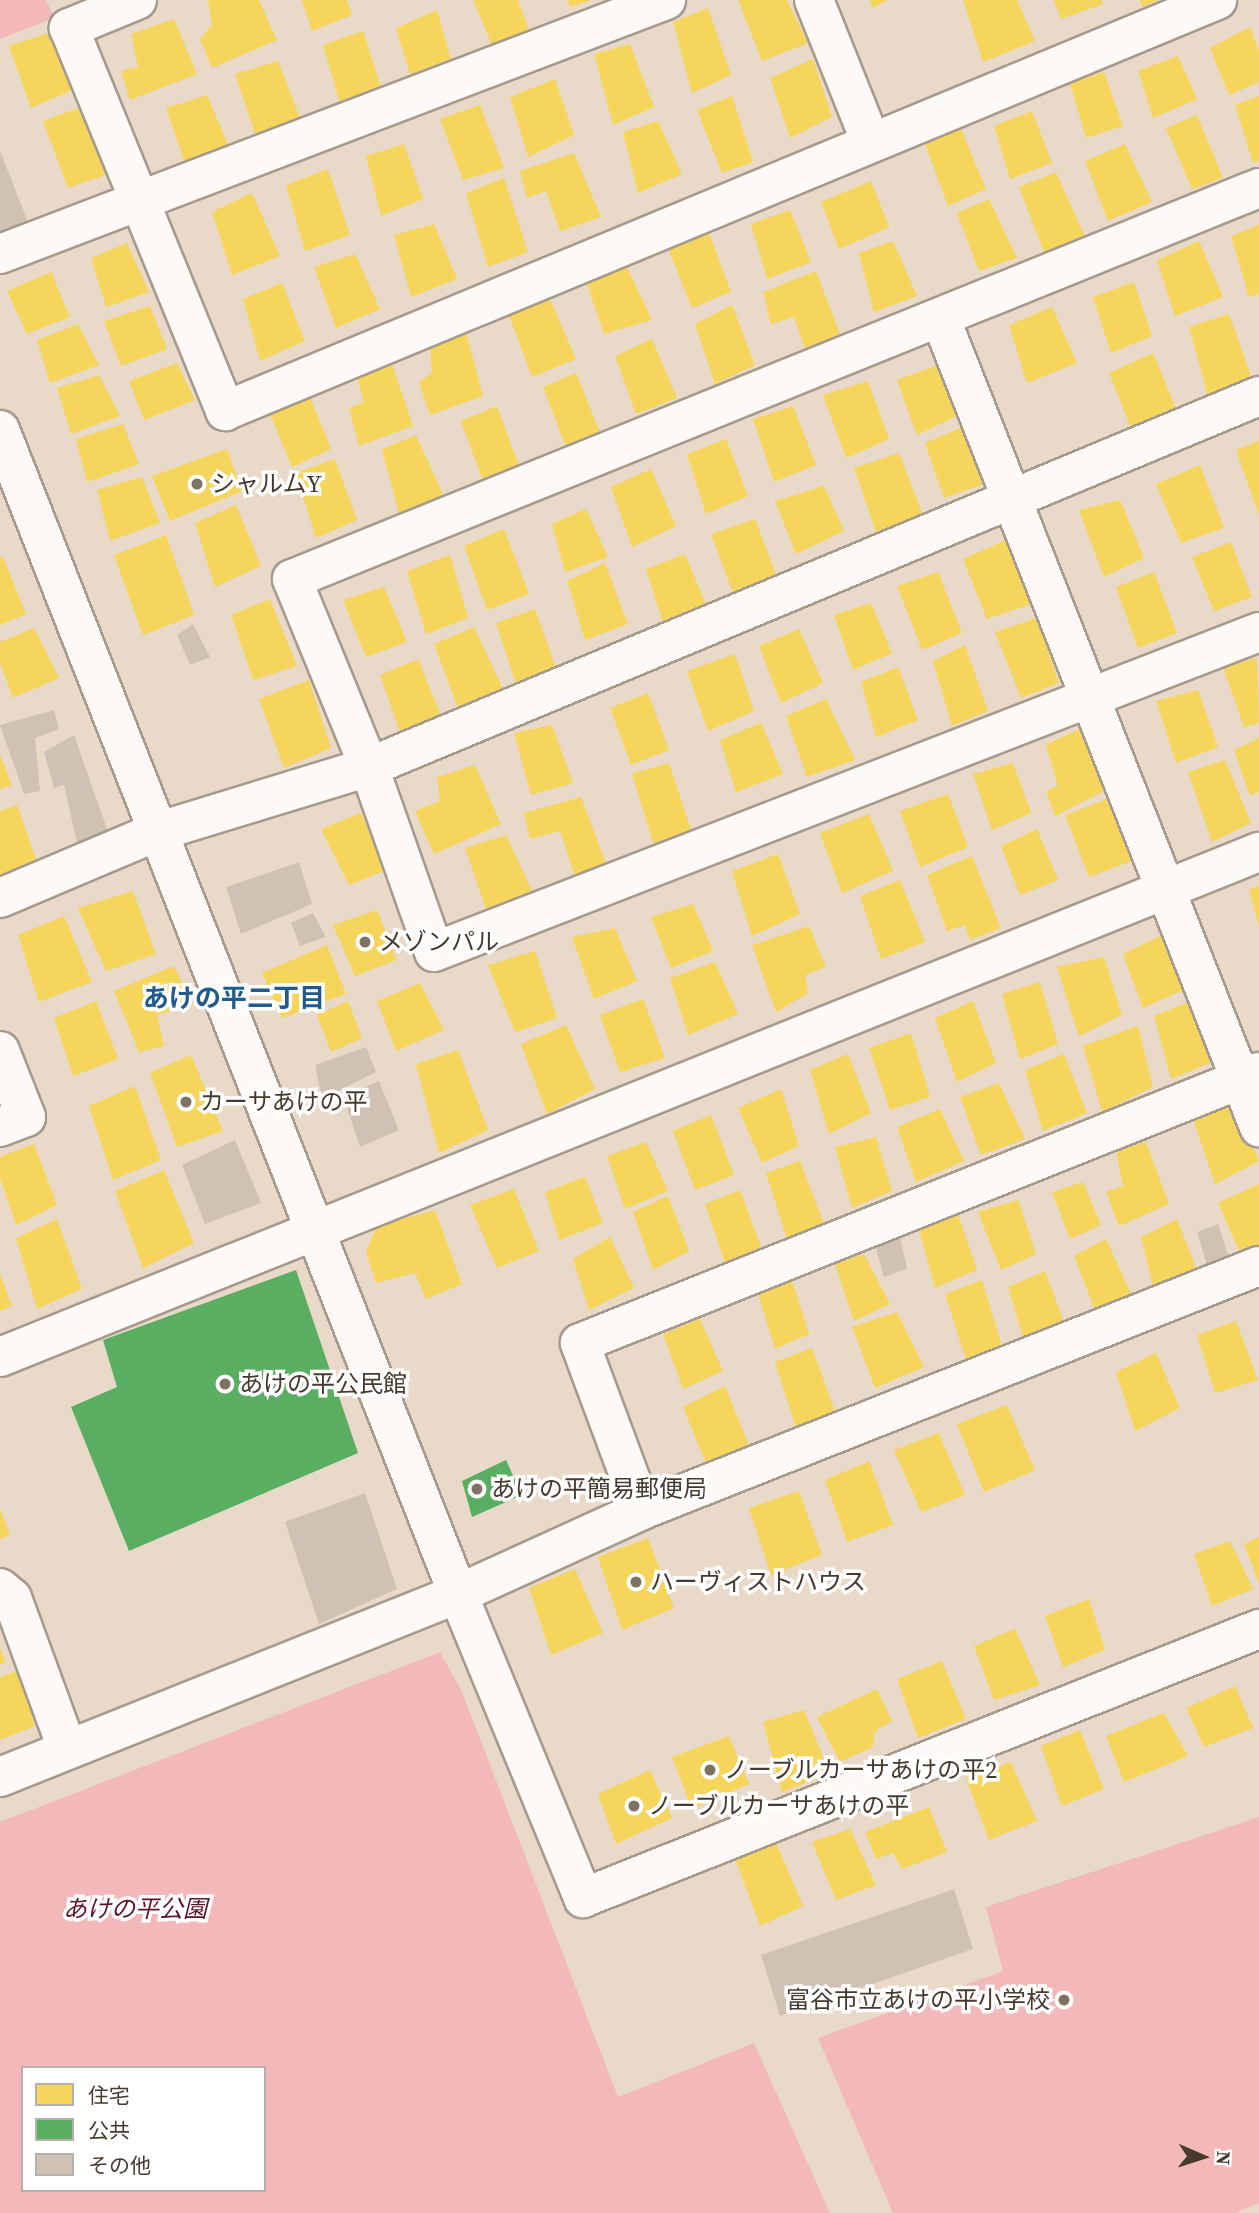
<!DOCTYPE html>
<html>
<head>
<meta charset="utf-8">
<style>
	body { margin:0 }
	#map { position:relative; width:1259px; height:2213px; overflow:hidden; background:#e9d9c8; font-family:"Source Serif 4","Noto Sans JP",serif }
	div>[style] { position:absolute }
	.green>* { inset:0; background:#f3b9ba }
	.homes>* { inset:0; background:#f6d55c }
	.public>* { inset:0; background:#5aae61 }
	.building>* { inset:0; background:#cfc2b5 }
	.roads { filter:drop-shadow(2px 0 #a69a8d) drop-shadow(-2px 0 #a69a8d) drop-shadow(0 2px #a69a8d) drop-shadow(0 -2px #a69a8d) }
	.street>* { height:38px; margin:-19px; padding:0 19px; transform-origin:19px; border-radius:19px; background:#fcf9f7 }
	.secondary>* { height:38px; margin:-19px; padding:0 19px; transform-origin:19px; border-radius:19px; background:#fcf9f7 }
	.dots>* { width:19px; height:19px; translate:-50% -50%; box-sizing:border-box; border:4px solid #fff; border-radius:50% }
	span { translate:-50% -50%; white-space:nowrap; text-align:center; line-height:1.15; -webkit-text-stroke:7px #fff; paint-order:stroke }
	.poi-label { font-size:24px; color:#453a2d }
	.left { translate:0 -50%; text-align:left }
	.right { translate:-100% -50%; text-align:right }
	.park-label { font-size:24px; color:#5c1429; font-style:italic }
	.neighbourhood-label { font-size:26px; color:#215b8c; font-weight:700 }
	.legend { position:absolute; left:21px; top:2066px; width:245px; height:126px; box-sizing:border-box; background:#fff; border:2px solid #b5b0ab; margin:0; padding:9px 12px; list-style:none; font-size:21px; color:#453a2d }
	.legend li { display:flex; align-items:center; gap:14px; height:35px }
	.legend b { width:35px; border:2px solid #b5b0ab }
	.north { position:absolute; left:1168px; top:2122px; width:70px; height:70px; -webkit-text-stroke:5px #fff; paint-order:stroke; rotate:93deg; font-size:19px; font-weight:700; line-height:28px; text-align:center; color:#453a2d }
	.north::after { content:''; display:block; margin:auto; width:24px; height:32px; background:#453a2d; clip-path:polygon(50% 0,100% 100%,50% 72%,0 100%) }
</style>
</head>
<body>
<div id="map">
	<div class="green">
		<i style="clip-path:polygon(0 0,46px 0,54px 18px,0 39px)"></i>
		<i style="clip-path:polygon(evenodd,440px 1652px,462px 1692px,618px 2097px,754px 2043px,830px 2213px,0 2213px,0 1822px,440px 1652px,23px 2068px,264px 2068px,264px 2190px,23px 2190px,23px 2068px)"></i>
		<i style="clip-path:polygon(1259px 1817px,1259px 2203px,1235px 2213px,893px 2213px,818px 2038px,1003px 1971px,986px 1907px)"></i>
	</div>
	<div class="homes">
		<i style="clip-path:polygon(208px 0,259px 0,277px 40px,212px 68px,200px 39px,212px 25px)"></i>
		<i style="clip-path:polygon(302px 0,347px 0,352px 15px,312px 31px)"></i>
		<i style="clip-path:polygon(473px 0,518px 0,529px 30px,492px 45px)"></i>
		<i style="clip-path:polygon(568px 0,589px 0,590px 1px,570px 7px)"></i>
		<i style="clip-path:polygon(738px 0,787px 0,808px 43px,762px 61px)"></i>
		<i style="clip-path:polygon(870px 0,888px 0,873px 8px)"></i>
		<i style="clip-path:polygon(963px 0,1017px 0,1035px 41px,983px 62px)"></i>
		<i style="clip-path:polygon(1054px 0,1102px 0,1103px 4px,1061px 19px)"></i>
		<i style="clip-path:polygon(1140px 0,1158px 0,1142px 7px)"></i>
		<i style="clip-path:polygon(708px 8px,731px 75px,692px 93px,673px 22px)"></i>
		<i style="clip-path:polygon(437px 10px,451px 59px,410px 74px,396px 28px)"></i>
		<i style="clip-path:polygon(174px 19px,197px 74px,130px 100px,121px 71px,138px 67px,131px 34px)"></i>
		<i style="clip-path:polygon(1250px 27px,1259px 52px,1259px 82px,1229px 95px,1210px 48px)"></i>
		<i style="clip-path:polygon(363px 31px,382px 90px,340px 104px,323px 45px)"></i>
		<i style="clip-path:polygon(52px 32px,75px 89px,31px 108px,9px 46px)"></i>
		<i style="clip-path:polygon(630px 44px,654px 107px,613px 125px,594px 54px)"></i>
		<i style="clip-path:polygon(1178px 56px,1197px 99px,1153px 118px,1138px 71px)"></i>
		<i style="clip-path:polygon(813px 59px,832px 117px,790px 138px,770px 78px)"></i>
		<i style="clip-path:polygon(278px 61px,301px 120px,257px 140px,235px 74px)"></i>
		<i style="clip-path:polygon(1104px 72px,1123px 126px,1086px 138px,1070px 83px)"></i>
		<i style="clip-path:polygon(555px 79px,574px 135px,528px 157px,510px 97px)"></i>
		<i style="clip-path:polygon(207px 95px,232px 154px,187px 169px,166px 108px)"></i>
		<i style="clip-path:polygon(732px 96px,753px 162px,722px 173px,697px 110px)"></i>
		<i style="clip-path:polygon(1259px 96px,1259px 161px,1253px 163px,1235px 105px)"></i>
		<i style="clip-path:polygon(480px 105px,504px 168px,463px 180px,440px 119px)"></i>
		<i style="clip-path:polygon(84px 106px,111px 173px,68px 188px,43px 121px)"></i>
		<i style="clip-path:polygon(1032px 111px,1052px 163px,1010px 179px,994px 126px)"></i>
		<i style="clip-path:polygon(1197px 115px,1223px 178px,1192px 189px,1166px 128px)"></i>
		<i style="clip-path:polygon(658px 121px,682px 174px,638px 193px,623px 132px)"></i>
		<i style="clip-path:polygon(961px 129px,986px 189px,948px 206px,924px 141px)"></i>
		<i style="clip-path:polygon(404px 144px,423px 199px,381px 216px,366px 156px)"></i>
		<i style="clip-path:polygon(1125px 144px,1152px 202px,1108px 221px,1085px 161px)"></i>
		<i style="clip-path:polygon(574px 153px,601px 217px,560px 231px,546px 191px,527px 198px,520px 171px)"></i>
		<i style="clip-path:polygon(328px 169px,350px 235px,305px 251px,286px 185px)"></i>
		<i style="clip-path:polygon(1056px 172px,1085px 237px,1045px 255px,1019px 187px)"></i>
		<i style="clip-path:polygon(504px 178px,528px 252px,488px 267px,466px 193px)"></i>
		<i style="clip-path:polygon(871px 181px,889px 227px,839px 249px,821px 202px)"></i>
		<i style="clip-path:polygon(252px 193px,280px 256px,232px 275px,212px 212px)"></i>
		<i style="clip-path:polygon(989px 199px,1017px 258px,979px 271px,957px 213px)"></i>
		<i style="clip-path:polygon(790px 210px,811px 262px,767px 279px,751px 224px)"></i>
		<i style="clip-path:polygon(434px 224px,457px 279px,411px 297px,394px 235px)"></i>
		<i style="clip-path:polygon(1259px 225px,1259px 293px,1249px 297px,1231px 236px)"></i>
		<i style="clip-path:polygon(708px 230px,731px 292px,692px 308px,668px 248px)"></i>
		<i style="clip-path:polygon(893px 241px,917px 296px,874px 312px,859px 253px)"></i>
		<i style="clip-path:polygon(1199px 241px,1223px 297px,1175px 316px,1157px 260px)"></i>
		<i style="clip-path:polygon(127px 243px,149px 292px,106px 307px,91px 258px)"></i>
		<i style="clip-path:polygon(355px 254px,380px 309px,336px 328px,314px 267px)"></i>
		<i style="clip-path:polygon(625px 263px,652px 320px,604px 334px,585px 278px)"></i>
		<i style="clip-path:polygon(816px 271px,840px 334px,805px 349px,794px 317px,771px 324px,763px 292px)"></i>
		<i style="clip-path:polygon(51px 272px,70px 317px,27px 334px,7px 291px)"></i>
		<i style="clip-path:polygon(1134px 282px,1152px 336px,1111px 353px,1093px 297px)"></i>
		<i style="clip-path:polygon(282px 283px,305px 341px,260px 361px,243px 299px)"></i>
		<i style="clip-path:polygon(547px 292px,576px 359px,532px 377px,507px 310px)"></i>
		<i style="clip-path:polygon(732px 305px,755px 365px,715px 384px,695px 324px)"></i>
		<i style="clip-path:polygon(150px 306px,167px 349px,121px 366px,104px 321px)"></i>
		<i style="clip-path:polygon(1052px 307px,1077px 363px,1027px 383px,1009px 325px)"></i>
		<i style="clip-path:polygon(1229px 314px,1253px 382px,1209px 400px,1189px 327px)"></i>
		<i style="clip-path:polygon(78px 324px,99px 365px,50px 383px,37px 340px)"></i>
		<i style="clip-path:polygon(466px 332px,483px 396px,430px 415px,419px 382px,432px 373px,430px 343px)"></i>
		<i style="clip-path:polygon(652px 339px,677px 398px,636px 414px,615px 356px)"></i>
		<i style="clip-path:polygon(1153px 353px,1178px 413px,1131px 428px,1109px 373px)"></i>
		<i style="clip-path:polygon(177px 363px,195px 400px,144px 420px,129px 381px)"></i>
		<i style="clip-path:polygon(392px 364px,413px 426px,359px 446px,349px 408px,364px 402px,357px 377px)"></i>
		<i style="clip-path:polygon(938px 365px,963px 413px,917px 435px,897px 380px)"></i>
		<i style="clip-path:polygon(576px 373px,601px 435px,566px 447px,543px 387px)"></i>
		<i style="clip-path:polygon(99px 375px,120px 416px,71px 434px,57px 388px)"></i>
		<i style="clip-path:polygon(868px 381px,889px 439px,846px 458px,823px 395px)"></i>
		<i style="clip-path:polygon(309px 395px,331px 449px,292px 467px,269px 412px)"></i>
		<i style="clip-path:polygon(497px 406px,519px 466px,483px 481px,461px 421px)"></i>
		<i style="clip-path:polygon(793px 406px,816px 465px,774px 482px,753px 419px)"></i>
		<i style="clip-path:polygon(123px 424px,139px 464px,87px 482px,76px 439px)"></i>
		<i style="clip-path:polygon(964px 426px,987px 483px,944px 498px,925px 443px)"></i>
		<i style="clip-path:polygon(416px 435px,445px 499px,400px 518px,382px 449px)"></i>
		<i style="clip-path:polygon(726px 439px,748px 496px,706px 514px,687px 454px)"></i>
		<i style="clip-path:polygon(1259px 441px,1259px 515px,1236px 450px)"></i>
		<i style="clip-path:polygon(227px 449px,242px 491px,170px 521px,152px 476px)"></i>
		<i style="clip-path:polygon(899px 453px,923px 515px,876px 532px,854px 468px)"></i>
		<i style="clip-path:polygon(335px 459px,357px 520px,316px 538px,296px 473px)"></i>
		<i style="clip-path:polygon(1200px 465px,1224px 528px,1181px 543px,1156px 484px)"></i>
		<i style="clip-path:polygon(651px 469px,676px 526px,632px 547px,611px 487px)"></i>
		<i style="clip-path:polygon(142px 477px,160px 523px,110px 541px,97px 490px)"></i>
		<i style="clip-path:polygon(824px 486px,844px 531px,796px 554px,775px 501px)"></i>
		<i style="clip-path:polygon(1120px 500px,1144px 558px,1104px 577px,1079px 510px)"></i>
		<i style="clip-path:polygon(236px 505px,261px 566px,215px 587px,195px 523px)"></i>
		<i style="clip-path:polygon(586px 509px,608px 557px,565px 572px,552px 524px)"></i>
		<i style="clip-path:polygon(755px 519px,777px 577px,734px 595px,711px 534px)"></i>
		<i style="clip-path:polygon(504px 529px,529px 594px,487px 610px,464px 546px)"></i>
		<i style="clip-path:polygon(166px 535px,194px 615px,143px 635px,114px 555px)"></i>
		<i style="clip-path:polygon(1006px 540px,1031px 604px,987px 619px,963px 559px)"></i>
		<i style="clip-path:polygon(1231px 542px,1252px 597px,1214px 611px,1192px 557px)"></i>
		<i style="clip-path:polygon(685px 554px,707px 607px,665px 629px,646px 569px)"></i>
		<i style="clip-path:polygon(450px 555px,468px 618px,426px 634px,407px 571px)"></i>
		<i style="clip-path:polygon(3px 557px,26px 614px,0 625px,0 558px)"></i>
		<i style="clip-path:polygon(605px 563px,628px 624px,585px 640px,567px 581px)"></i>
		<i style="clip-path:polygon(938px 572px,962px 633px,922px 650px,897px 586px)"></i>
		<i style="clip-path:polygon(1154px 572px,1177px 633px,1138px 648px,1116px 587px)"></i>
		<i style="clip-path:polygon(384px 587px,407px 642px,366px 657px,343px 600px)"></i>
		<i style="clip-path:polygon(270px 599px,297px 666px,253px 680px,231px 615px)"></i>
		<i style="clip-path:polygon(871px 603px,892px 653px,853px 670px,834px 615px)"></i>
		<i style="clip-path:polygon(535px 609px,557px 671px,518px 690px,496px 623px)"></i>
		<i style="clip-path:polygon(1037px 618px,1059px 683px,1021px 698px,995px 632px)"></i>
		<i style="clip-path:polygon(474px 627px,503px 689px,458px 708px,434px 644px)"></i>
		<i style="clip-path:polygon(34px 628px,59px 678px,13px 698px,0 663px,0 642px)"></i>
		<i style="clip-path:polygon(799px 629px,823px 683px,781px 703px,759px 646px)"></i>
		<i style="clip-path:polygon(965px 645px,988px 711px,952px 726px,933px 661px)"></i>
		<i style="clip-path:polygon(735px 654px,754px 711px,708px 731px,687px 671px)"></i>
		<i style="clip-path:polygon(1257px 658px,1259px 723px,1244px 727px,1223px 667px)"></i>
		<i style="clip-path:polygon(418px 659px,441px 716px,401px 735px,380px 675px)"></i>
		<i style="clip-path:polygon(898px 667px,918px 720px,876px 737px,861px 682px)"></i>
		<i style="clip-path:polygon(309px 680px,331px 748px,284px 768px,259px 699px)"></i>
		<i style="clip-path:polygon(1198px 690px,1218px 747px,1176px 763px,1156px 701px)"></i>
		<i style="clip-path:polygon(648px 693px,669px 750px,631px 765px,610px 708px)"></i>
		<i style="clip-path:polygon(826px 699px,855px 760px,807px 777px,786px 716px)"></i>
		<i style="clip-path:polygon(761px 723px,783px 774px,736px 792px,720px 740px)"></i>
		<i style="clip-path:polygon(552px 725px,573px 783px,531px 795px,514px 733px)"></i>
		<i style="clip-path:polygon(1086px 726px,1108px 789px,1055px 816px,1046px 791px,1058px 786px,1046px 745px)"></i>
		<i style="clip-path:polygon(1259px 738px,1259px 791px,1250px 796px,1234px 750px)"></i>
		<i style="clip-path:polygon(0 755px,12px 785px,0 789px)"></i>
		<i style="clip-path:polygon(1225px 760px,1251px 823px,1212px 842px,1188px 772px)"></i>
		<i style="clip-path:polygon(669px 763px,693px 836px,656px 852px,632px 774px)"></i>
		<i style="clip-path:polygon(1013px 763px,1031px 813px,992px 830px,973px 774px)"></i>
		<i style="clip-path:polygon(475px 765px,501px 824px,434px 854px,415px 811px,440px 801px,437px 777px)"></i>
		<i style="clip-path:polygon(948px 794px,968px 847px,920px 867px,900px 811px)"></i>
		<i style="clip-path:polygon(581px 797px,607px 866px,575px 876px,560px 831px,530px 839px,524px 813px)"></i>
		<i style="clip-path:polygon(1110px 798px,1134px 860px,1089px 877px,1065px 815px)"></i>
		<i style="clip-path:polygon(17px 805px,41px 873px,0 886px,0 811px)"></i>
		<i style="clip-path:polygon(361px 813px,387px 870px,349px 885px,321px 829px)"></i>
		<i style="clip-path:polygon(869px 814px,893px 871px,842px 893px,820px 833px)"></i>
		<i style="clip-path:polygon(1037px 829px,1058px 880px,1020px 895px,1001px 846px)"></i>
		<i style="clip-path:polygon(506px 835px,534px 895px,489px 918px,465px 848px)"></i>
		<i style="clip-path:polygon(778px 854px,800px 914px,752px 936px,732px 871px)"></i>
		<i style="clip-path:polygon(972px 856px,1001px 928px,970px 940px,965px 925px,947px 931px,927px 875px)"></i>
		<i style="clip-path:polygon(900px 880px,925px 942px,881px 959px,860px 896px)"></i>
		<i style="clip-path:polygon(1259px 886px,1259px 923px,1258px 923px,1249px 890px)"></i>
		<i style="clip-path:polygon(133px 891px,156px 954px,106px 971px,78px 908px)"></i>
		<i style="clip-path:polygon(693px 904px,713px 951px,671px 968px,651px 917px)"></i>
		<i style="clip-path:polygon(377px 910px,397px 960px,355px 976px,333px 925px)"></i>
		<i style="clip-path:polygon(64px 916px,92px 982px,39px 1002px,18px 935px)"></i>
		<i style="clip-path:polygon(809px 926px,826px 967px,805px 975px,808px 993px,776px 1012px,752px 945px)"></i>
		<i style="clip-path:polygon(615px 928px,637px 981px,594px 999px,572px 937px)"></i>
		<i style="clip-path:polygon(1166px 933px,1190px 987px,1143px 1008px,1123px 954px)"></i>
		<i style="clip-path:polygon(327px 945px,346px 994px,282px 1018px,262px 973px)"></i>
		<i style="clip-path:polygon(535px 951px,557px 1018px,515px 1032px,488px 965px)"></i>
		<i style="clip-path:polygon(1104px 957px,1122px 1015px,1079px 1036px,1057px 967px)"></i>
		<i style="clip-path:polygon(715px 962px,738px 1014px,688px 1035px,670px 978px)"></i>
		<i style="clip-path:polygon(174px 966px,193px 1005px,157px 1015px,164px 1046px,139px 1052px,114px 991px)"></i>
		<i style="clip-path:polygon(1040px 982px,1058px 1044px,1020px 1059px,1002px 994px)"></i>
		<i style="clip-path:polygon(420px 983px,444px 1030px,396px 1051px,377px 1001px)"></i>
		<i style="clip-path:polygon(643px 999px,665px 1058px,620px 1072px,600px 1015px)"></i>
		<i style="clip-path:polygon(1193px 1000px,1215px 1061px,1171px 1079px,1154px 1016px)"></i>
		<i style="clip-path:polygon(96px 1001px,118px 1059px,73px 1076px,54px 1018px)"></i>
		<i style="clip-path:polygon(348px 1001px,362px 1038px,331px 1052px,317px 1015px)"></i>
		<i style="clip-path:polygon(973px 1001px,996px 1063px,957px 1082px,935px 1018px)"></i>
		<i style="clip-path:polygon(566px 1025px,595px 1089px,547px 1114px,521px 1044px)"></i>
		<i style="clip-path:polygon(1138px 1026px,1153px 1087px,1102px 1112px,1083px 1046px)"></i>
		<i style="clip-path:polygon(911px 1033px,930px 1097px,890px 1110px,869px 1048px)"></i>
		<i style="clip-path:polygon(458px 1050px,488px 1130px,439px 1153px,416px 1064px)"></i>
		<i style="clip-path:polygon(848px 1054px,871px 1113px,829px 1134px,810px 1070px)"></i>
		<i style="clip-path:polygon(1064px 1054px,1087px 1113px,1043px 1131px,1025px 1070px)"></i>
		<i style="clip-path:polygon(191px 1055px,223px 1131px,177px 1147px,150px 1073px)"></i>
		<i style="clip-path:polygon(999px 1083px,1025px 1139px,981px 1155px,960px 1097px)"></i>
		<i style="clip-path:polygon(135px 1086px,161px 1160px,113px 1180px,89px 1106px)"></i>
		<i style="clip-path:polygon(781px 1089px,799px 1146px,762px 1163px,738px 1108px)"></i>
		<i style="clip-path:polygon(1236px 1102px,1259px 1161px,1215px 1184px,1193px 1119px)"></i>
		<i style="clip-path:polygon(940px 1109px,964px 1161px,916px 1182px,897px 1127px)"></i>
		<i style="clip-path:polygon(711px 1115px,734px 1175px,695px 1190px,673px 1131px)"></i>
		<i style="clip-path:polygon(876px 1137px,892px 1191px,852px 1208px,835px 1147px)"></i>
		<i style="clip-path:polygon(646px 1142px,668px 1191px,625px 1209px,607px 1156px)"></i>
		<i style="clip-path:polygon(1146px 1142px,1169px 1204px,1119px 1226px,1106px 1192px,1123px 1186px,1116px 1151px)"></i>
		<i style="clip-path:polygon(34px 1144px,57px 1205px,16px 1225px,0 1178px,0 1157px)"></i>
		<i style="clip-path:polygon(800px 1161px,824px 1224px,787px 1239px,766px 1173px)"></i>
		<i style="clip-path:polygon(164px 1170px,194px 1243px,143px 1268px,115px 1191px)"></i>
		<i style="clip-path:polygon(585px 1177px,603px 1223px,559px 1240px,545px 1192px)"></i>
		<i style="clip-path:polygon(1083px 1182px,1101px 1225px,1070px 1239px,1052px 1192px)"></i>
		<i style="clip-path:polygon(1259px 1184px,1259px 1249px,1242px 1257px,1218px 1203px)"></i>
		<i style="clip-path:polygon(514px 1189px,539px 1251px,497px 1268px,470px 1205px)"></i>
		<i style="clip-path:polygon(740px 1190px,761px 1247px,725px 1263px,705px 1204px)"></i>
		<i style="clip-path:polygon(668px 1196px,689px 1251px,653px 1270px,633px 1212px)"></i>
		<i style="clip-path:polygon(1018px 1200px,1036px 1254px,1001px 1270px,978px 1212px)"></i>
		<i style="clip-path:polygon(435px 1210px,462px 1284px,426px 1299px,415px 1273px,376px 1283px,366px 1252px,377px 1226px)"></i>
		<i style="clip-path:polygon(957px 1211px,977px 1270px,935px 1288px,918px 1226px)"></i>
		<i style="clip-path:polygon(57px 1219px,82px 1289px,37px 1309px,16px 1238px)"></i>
		<i style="clip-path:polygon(1177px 1219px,1198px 1273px,1154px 1290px,1141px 1237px)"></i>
		<i style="clip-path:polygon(610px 1237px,634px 1288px,589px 1310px,573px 1259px)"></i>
		<i style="clip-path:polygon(1106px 1239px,1133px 1298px,1097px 1315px,1074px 1256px)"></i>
		<i style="clip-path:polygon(864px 1254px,890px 1304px,854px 1321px,835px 1264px)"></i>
		<i style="clip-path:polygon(1045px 1271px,1065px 1325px,1024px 1340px,1008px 1287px)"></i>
		<i style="clip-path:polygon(0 1274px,12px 1306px,0 1311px)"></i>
		<i style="clip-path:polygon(791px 1277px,809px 1334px,775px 1349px,757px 1290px)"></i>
		<i style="clip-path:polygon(982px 1280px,1003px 1350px,968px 1366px,945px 1294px)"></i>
		<i style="clip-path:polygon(897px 1312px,924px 1367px,875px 1388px,852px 1327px)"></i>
		<i style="clip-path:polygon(700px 1319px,723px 1371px,683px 1389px,663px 1334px)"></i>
		<i style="clip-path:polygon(1236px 1321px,1258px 1380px,1215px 1393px,1197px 1335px)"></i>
		<i style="clip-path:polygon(812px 1348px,836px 1414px,798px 1434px,775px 1362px)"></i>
		<i style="clip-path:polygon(1156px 1353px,1180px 1408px,1135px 1431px,1116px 1372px)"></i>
		<i style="clip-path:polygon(725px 1386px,749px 1446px,707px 1466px,683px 1407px)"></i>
		<i style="clip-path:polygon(1007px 1405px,1035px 1470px,984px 1492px,957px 1424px)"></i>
		<i style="clip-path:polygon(939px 1433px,965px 1495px,921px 1512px,894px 1450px)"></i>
		<i style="clip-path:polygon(869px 1461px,893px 1525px,847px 1542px,825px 1480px)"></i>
		<i style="clip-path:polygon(799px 1491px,822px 1555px,771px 1575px,749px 1508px)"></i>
		<i style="clip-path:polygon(0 1508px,10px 1535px,0 1539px)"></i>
		<i style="clip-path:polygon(1259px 1537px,1259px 1583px,1244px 1544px)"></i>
		<i style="clip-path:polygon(648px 1538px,674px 1608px,622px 1630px,598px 1557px)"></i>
		<i style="clip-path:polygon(1230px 1541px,1253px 1589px,1212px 1606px,1194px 1554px)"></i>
		<i style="clip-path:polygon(575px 1569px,603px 1633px,551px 1655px,529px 1588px)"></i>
		<i style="clip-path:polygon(1089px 1599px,1105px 1650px,1063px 1667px,1045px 1616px)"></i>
		<i style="clip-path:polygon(1015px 1629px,1040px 1685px,994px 1700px,974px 1646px)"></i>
		<i style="clip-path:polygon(0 1648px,6px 1662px,0 1665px)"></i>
		<i style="clip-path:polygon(942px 1661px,966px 1719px,918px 1738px,897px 1679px)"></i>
		<i style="clip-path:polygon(20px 1670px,35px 1726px,0 1740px,0 1677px)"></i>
		<i style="clip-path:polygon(1235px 1686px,1253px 1728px,1204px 1747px,1186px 1708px)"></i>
		<i style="clip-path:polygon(877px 1689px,892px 1721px,875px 1731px,873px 1747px,840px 1762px,817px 1717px)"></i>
		<i style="clip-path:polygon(804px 1710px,830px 1774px,782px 1792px,763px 1722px)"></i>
		<i style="clip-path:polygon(1164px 1713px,1188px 1756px,1124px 1782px,1106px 1736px)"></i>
		<i style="clip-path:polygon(1080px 1730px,1104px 1789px,1062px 1806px,1041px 1746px)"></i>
		<i style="clip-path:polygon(729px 1736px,749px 1784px,692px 1809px,672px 1757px)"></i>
		<i style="clip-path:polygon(1011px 1762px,1037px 1821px,989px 1840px,966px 1778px)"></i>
		<i style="clip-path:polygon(650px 1770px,672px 1818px,616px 1844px,598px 1794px)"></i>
		<i style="clip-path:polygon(929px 1807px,947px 1852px,902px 1869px,893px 1853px,876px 1859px,865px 1832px)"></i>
		<i style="clip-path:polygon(850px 1829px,876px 1885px,836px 1900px,812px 1842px)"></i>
		<i style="clip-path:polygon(774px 1838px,803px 1906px,760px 1926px,733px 1853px)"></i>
	</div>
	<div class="public">
		<i style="clip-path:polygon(296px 1270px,358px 1453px,129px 1551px,71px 1407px,117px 1387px,103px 1340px)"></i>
		<i style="clip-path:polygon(506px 1460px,522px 1495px,472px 1517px,462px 1481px)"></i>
	</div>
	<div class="building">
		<i style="clip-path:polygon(0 151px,30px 227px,0 240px)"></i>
		<i style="clip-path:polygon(193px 624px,210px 657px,190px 665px,177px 635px)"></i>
		<i style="clip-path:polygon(54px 710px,59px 729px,35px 738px,40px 791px,24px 794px,0 725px)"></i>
		<i style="clip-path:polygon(74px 735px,113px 846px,80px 856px,64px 785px,54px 788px,44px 752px)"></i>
		<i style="clip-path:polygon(299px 862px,312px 904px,241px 934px,226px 887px)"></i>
		<i style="clip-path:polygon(313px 913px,326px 937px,300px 946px,291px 923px)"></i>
		<i style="clip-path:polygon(366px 1047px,376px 1072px,322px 1099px,315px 1065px)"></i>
		<i style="clip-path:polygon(379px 1081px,399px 1130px,360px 1147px,343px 1096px)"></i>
		<i style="clip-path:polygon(235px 1140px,261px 1203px,205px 1224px,182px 1165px)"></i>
		<i style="clip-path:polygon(1218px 1224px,1229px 1258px,1208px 1268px,1197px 1232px)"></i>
		<i style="clip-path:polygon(900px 1236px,907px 1269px,884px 1277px,875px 1245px)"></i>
		<i style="clip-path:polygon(365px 1493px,397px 1589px,319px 1624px,285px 1522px)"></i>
		<i style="clip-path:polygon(954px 1889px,973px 1949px,780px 2016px,761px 1955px)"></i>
	</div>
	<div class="roads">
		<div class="street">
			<i style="left:137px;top:0;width:74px;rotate:157.6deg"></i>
			<i style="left:69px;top:28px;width:414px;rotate:67.8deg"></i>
			<i style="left:225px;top:411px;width:1074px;rotate:-22.5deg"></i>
			<i style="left:814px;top:0;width:151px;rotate:68.2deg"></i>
			<i style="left:1259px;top:188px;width:1043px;rotate:157.98deg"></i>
			<i style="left:292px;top:579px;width:203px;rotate:67.7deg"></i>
			<i style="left:369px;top:767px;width:196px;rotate:70.6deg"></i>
			<i style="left:434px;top:952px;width:885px;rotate:-21.2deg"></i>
			<i style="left:0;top:254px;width:713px;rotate:-20.88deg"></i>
			<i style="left:940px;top:317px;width:871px;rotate:68.5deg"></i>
			<i style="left:0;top:898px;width:169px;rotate:-22.9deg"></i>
			<i style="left:156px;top:832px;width:223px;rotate:-17deg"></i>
			<i style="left:369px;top:767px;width:964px;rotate:-22.63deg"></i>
			<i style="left:0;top:1051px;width:71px;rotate:68.5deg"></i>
			<i style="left:26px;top:1117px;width:28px;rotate:159deg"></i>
			<i style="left:0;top:1357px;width:1357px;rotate:-21.86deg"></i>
			<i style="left:642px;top:1510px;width:178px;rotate:-110.4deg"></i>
			<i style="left:580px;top:1343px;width:731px;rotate:-21.76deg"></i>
			<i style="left:0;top:1588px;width:16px;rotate:40deg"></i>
			<i style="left:12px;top:1598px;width:160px;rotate:69.9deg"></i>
			<i style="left:0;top:1777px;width:493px;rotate:-21.8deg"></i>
			<i style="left:458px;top:1594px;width:202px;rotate:-24.5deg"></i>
			<i style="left:642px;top:1510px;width:663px;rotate:-21.58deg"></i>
			<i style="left:583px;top:1898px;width:728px;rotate:-21.7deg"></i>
		</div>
		<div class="secondary">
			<i style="left:0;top:430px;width:1251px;rotate:68.52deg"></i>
			<i style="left:458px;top:1594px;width:329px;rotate:67.6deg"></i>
		</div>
	</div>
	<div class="dots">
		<i style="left:197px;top:484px;background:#7e7263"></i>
		<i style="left:365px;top:942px;background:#7e7263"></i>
		<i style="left:186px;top:1102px;background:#7e7263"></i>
		<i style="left:225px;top:1384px;background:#7e7263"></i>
		<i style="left:477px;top:1489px;background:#7e7263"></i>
		<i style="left:636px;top:1582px;background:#7e7263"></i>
		<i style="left:710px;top:1770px;background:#7e7263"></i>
		<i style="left:634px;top:1806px;background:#7e7263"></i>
		<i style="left:1064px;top:2000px;background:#7e7263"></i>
	</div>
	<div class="poi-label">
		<span class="left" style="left:211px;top:484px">シャルムY</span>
		<span class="left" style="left:379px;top:942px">メゾンパル</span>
		<span class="left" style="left:200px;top:1102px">カーサあけの平</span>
		<span class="left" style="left:239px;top:1384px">あけの平公民館</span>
		<span class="left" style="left:491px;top:1489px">あけの平簡易郵便局</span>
		<span class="left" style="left:650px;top:1582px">ハーヴィストハウス</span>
		<span class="left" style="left:724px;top:1770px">ノーブルカーサあけの平2</span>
		<span class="left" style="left:648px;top:1806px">ノーブルカーサあけの平</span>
		<span class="right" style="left:1050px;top:2000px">富谷市立あけの平小学校</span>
	</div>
	<div class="park-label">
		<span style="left:135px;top:1909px">あけの平公園</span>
	</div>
	<div class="neighbourhood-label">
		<span style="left:234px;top:999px">あけの平二丁目</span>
	</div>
	<ul class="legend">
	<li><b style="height:19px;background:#f6d55c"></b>住宅</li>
	<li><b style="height:19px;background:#5aae61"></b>公共</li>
	<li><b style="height:19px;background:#cfc2b5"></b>その他</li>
	</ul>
	<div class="north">N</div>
</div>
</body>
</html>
